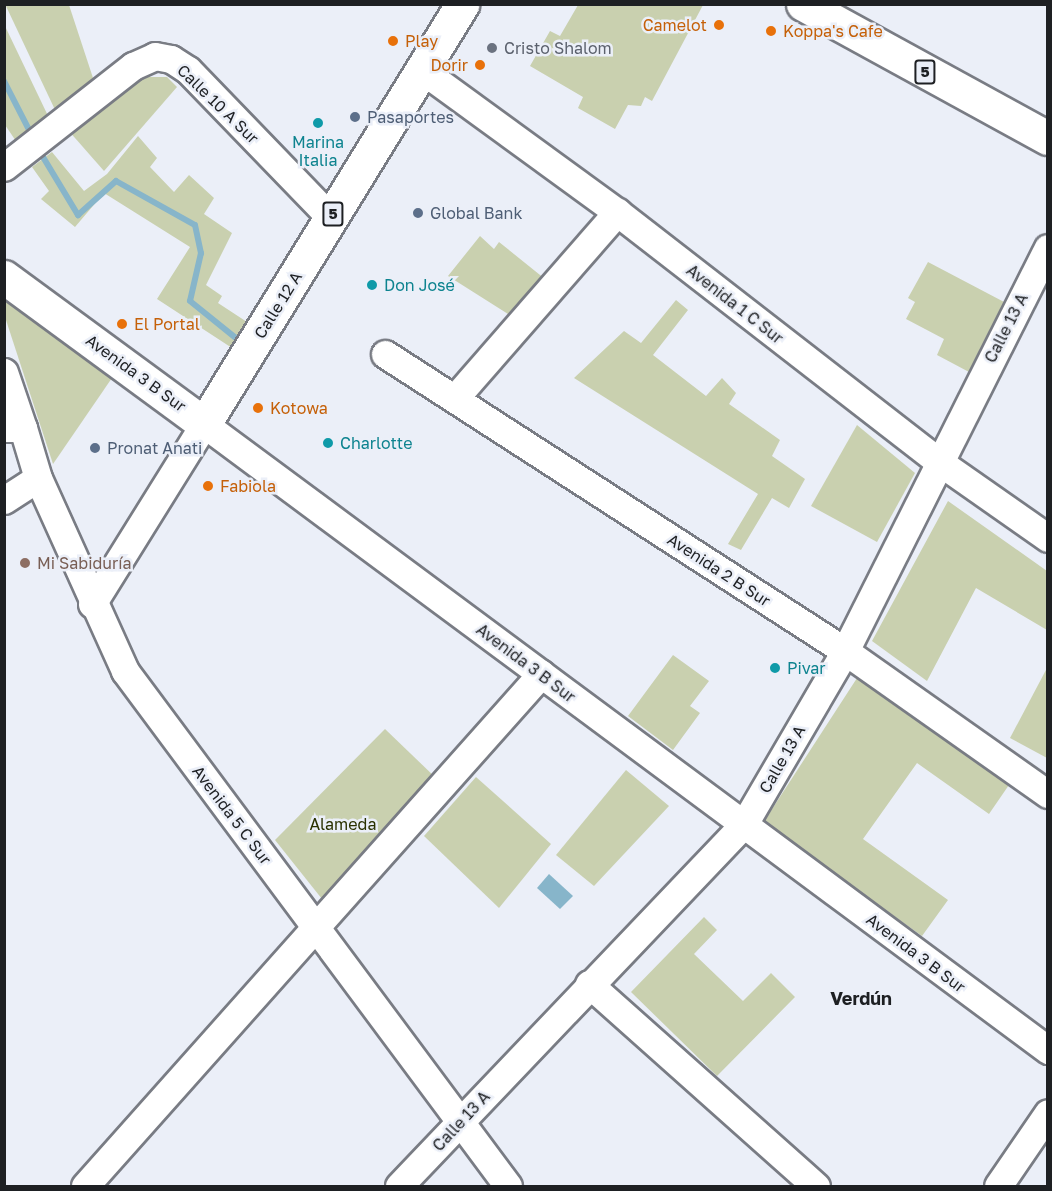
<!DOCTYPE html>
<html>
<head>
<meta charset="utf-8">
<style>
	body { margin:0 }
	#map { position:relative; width:1052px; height:1191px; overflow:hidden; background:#ebeff8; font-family:"Golos Text",sans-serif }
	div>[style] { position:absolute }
	.green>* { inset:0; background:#c9d0af }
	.water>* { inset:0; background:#87b5ca }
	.stream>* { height:6px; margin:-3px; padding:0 3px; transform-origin:3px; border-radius:3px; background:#87b5ca }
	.roads { filter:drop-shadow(2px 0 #797c84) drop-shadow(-2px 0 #797c84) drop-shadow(0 2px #797c84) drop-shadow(0 -2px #797c84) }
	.minor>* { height:27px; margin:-13.5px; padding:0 13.5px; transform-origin:13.5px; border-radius:13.5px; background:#fff }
	.major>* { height:33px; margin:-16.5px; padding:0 16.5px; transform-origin:16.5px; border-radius:16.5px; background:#fff }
	.dots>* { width:16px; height:16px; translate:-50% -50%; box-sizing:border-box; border:3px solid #ebeff8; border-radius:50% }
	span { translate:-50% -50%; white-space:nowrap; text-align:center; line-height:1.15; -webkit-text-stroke:5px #ebeff8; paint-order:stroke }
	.shield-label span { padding:2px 4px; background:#ebeff8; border:2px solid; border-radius:4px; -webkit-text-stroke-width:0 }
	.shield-label { font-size:15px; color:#1e2023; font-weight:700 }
	.food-label { font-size:16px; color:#c56008 }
	.right { translate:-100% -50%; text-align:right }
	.left { translate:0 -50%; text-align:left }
	.worship-label { font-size:16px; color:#5b616d }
	.street-label { font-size:16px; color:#1e2023 }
	.service-label { font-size:16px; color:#4e5e75 }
	.culture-label { font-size:16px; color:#0d838f }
	.education-label { font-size:16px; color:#785e54 }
	.park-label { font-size:16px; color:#2a3100 }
	.neighbourhood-label { font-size:18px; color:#1e2023; font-weight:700 }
	.frame { position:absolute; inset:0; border:6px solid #1e2023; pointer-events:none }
</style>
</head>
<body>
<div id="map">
	<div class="green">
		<i style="clip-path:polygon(5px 4px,69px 5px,95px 84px,57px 114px)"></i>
		<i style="clip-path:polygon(578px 5px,703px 5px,652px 101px,645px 97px,641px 106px,628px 105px,615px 129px,578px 108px,583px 97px,530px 66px,550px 31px,560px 36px)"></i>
		<i style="clip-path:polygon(4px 24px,50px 120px,18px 144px,5px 125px)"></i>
		<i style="clip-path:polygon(148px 77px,167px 77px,177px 87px,104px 171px,68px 130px,120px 89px)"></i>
		<i style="clip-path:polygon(138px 136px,157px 158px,150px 167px,174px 192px,189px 175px,214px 198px,204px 214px,232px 233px,206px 285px,222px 296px,218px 303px,247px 322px,232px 348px,157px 299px,190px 247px,104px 193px,75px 227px,41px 199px,49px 191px,32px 167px,52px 152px,84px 191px,107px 174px)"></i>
		<i style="clip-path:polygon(480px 236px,494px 249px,499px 242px,545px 279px,511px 316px,448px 276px)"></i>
		<i style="clip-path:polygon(928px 262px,1006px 303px,969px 372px,937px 355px,944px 339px,906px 319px,915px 302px,908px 298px)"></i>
		<i style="clip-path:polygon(4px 295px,114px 375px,53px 464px,5px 317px)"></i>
		<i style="clip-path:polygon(676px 300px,688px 310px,653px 355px,706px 396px,722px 378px,736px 393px,729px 404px,780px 440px,772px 456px,805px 479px,789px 508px,772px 498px,741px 550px,728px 544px,758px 494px,574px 378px,624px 331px,641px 343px)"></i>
		<i style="clip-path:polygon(857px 425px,915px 473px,877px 542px,811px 506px)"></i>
		<i style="clip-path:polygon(948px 501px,1047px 571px,1047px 630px,976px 588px,927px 681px,872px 641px)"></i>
		<i style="clip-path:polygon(673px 655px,709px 681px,690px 706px,700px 713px,673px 750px,628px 716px)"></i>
		<i style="clip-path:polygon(1047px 668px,1047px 758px,1010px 738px)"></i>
		<i style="clip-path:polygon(859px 675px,1011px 782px,989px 814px,917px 763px,863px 839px,948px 900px,922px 936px,763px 823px)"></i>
		<i style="clip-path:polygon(385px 729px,437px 779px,322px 899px,275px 840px)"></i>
		<i style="clip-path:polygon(626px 770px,669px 806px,594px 886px,556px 855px)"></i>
		<i style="clip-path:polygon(476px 777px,551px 844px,499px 908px,424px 836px)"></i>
		<i style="clip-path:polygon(704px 917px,717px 930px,694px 954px,743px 1001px,771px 973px,795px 997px,717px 1076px,631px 992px)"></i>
	</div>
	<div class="water">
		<i style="clip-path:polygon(549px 874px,573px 896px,560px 909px,537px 888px)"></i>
	</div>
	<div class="stream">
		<i style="left:4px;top:81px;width:53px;rotate:62.9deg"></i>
		<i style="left:43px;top:157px;width:68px;rotate:58.9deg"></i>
		<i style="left:78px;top:215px;width:51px;rotate:-41.8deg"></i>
		<i style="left:116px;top:181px;width:90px;rotate:29.1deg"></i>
		<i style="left:195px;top:225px;width:29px;rotate:78deg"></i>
		<i style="left:201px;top:253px;width:49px;rotate:102.9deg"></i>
		<i style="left:190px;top:301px;width:67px;rotate:38.9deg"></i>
	</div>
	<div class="roads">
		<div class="minor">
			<i style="left:422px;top:70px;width:241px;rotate:36.1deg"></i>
			<i style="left:617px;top:212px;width:406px;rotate:37.8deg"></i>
			<i style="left:938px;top:461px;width:134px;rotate:35deg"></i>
			<i style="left:4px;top:167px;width:164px;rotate:-38.1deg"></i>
			<i style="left:133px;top:66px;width:24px;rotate:-24deg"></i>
			<i style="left:155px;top:56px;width:16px;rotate:11deg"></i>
			<i style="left:171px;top:59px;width:20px;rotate:33deg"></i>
			<i style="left:188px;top:70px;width:206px;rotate:46deg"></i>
			<i style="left:385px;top:354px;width:548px;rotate:32.85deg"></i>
			<i style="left:845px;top:651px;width:248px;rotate:35.2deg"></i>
			<i style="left:4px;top:372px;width:59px;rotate:71.3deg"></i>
			<i style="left:455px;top:398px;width:247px;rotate:-48.9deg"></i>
			<i style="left:4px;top:428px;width:19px"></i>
			<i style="left:23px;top:428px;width:52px;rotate:73.3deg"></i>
			<i style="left:38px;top:478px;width:212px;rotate:65.7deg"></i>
			<i style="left:125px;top:671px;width:642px;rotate:53.36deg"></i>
			<i style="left:4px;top:500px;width:40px;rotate:-32.9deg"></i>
			<i style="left:92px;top:604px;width:212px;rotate:-58.1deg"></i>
			<i style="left:204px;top:424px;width:1051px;rotate:36.56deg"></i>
			<i style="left:589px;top:984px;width:304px;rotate:41.7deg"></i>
			<i style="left:85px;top:1186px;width:686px;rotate:-48.31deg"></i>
			<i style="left:399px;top:1186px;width:500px;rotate:-46.38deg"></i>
			<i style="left:744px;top:824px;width:200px;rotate:-59.7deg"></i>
			<i style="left:845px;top:651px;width:451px;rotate:-63.3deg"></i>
			<i style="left:998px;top:1186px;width:88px;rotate:-55.6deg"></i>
		</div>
		<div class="major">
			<i style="left:803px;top:4px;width:279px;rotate:28.7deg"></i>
			<i style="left:4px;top:277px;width:248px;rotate:36.3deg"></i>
			<i style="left:204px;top:424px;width:493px;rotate:-58.4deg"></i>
		</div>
	</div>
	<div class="dots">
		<i style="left:719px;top:25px;background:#e8710a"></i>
		<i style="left:771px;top:31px;background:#e8710a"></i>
		<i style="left:393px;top:41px;background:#e8710a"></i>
		<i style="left:492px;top:48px;background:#6b7280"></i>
		<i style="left:480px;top:65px;background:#e8710a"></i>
		<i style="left:355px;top:117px;background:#5c6f8a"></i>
		<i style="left:318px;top:123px;background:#0f9aa8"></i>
		<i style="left:418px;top:213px;background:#5c6f8a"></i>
		<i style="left:372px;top:285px;background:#0f9aa8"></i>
		<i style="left:122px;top:324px;background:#e8710a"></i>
		<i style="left:258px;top:408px;background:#e8710a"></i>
		<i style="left:328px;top:443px;background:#0f9aa8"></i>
		<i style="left:95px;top:448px;background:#5c6f8a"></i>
		<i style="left:208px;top:486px;background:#e8710a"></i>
		<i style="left:25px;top:563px;background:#8d6e63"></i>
		<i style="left:775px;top:668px;background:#0f9aa8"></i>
	</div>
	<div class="shield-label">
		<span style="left:925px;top:72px">5</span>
		<span style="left:333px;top:214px">5</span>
	</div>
	<div class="food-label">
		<span class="right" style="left:707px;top:25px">Camelot</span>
		<span class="left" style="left:783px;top:31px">Koppa's Cafe</span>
		<span class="left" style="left:405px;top:41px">Play</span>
		<span class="right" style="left:468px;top:65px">Dorir</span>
		<span class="left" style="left:134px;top:324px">El Portal</span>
		<span class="left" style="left:270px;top:408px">Kotowa</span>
		<span class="left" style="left:220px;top:486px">Fabiola</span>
	</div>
	<div class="worship-label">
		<span class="left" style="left:504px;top:48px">Cristo Shalom</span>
	</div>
	<div class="street-label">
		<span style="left:218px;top:104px;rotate:44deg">Calle 10 A Sur</span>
		<span style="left:735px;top:304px;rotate:38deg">Avenida 1 C Sur</span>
		<span style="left:278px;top:305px;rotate:-58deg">Calle 12 A</span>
		<span style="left:1006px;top:328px;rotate:-63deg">Calle 13 A</span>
		<span style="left:136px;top:373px;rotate:36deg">Avenida 3 B Sur</span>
		<span style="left:719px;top:570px;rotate:33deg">Avenida 2 B Sur</span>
		<span style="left:526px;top:663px;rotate:37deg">Avenida 3 B Sur</span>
		<span style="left:782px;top:759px;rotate:-60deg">Calle 13 A</span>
		<span style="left:232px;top:815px;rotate:53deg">Avenida 5 C Sur</span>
		<span style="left:916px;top:953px;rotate:37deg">Avenida 3 B Sur</span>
		<span style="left:461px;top:1121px;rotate:-47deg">Calle 13 A</span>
	</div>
	<div class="service-label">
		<span class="left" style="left:367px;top:117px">Pasaportes</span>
		<span class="left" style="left:430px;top:213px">Global Bank</span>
		<span class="left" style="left:107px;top:448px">Pronat Anati</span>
	</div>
	<div class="culture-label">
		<span style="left:318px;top:151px">Marina<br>Italia</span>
		<span class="left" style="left:384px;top:285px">Don José</span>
		<span class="left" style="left:340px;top:443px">Charlotte</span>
		<span class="left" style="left:787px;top:668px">Pivar</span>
	</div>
	<div class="education-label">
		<span class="left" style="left:37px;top:563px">Mi Sabiduría</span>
	</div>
	<div class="park-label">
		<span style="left:343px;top:824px">Alameda</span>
	</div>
	<div class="neighbourhood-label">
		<span style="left:861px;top:998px">Verdún</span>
	</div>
	<div class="frame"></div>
</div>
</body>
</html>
